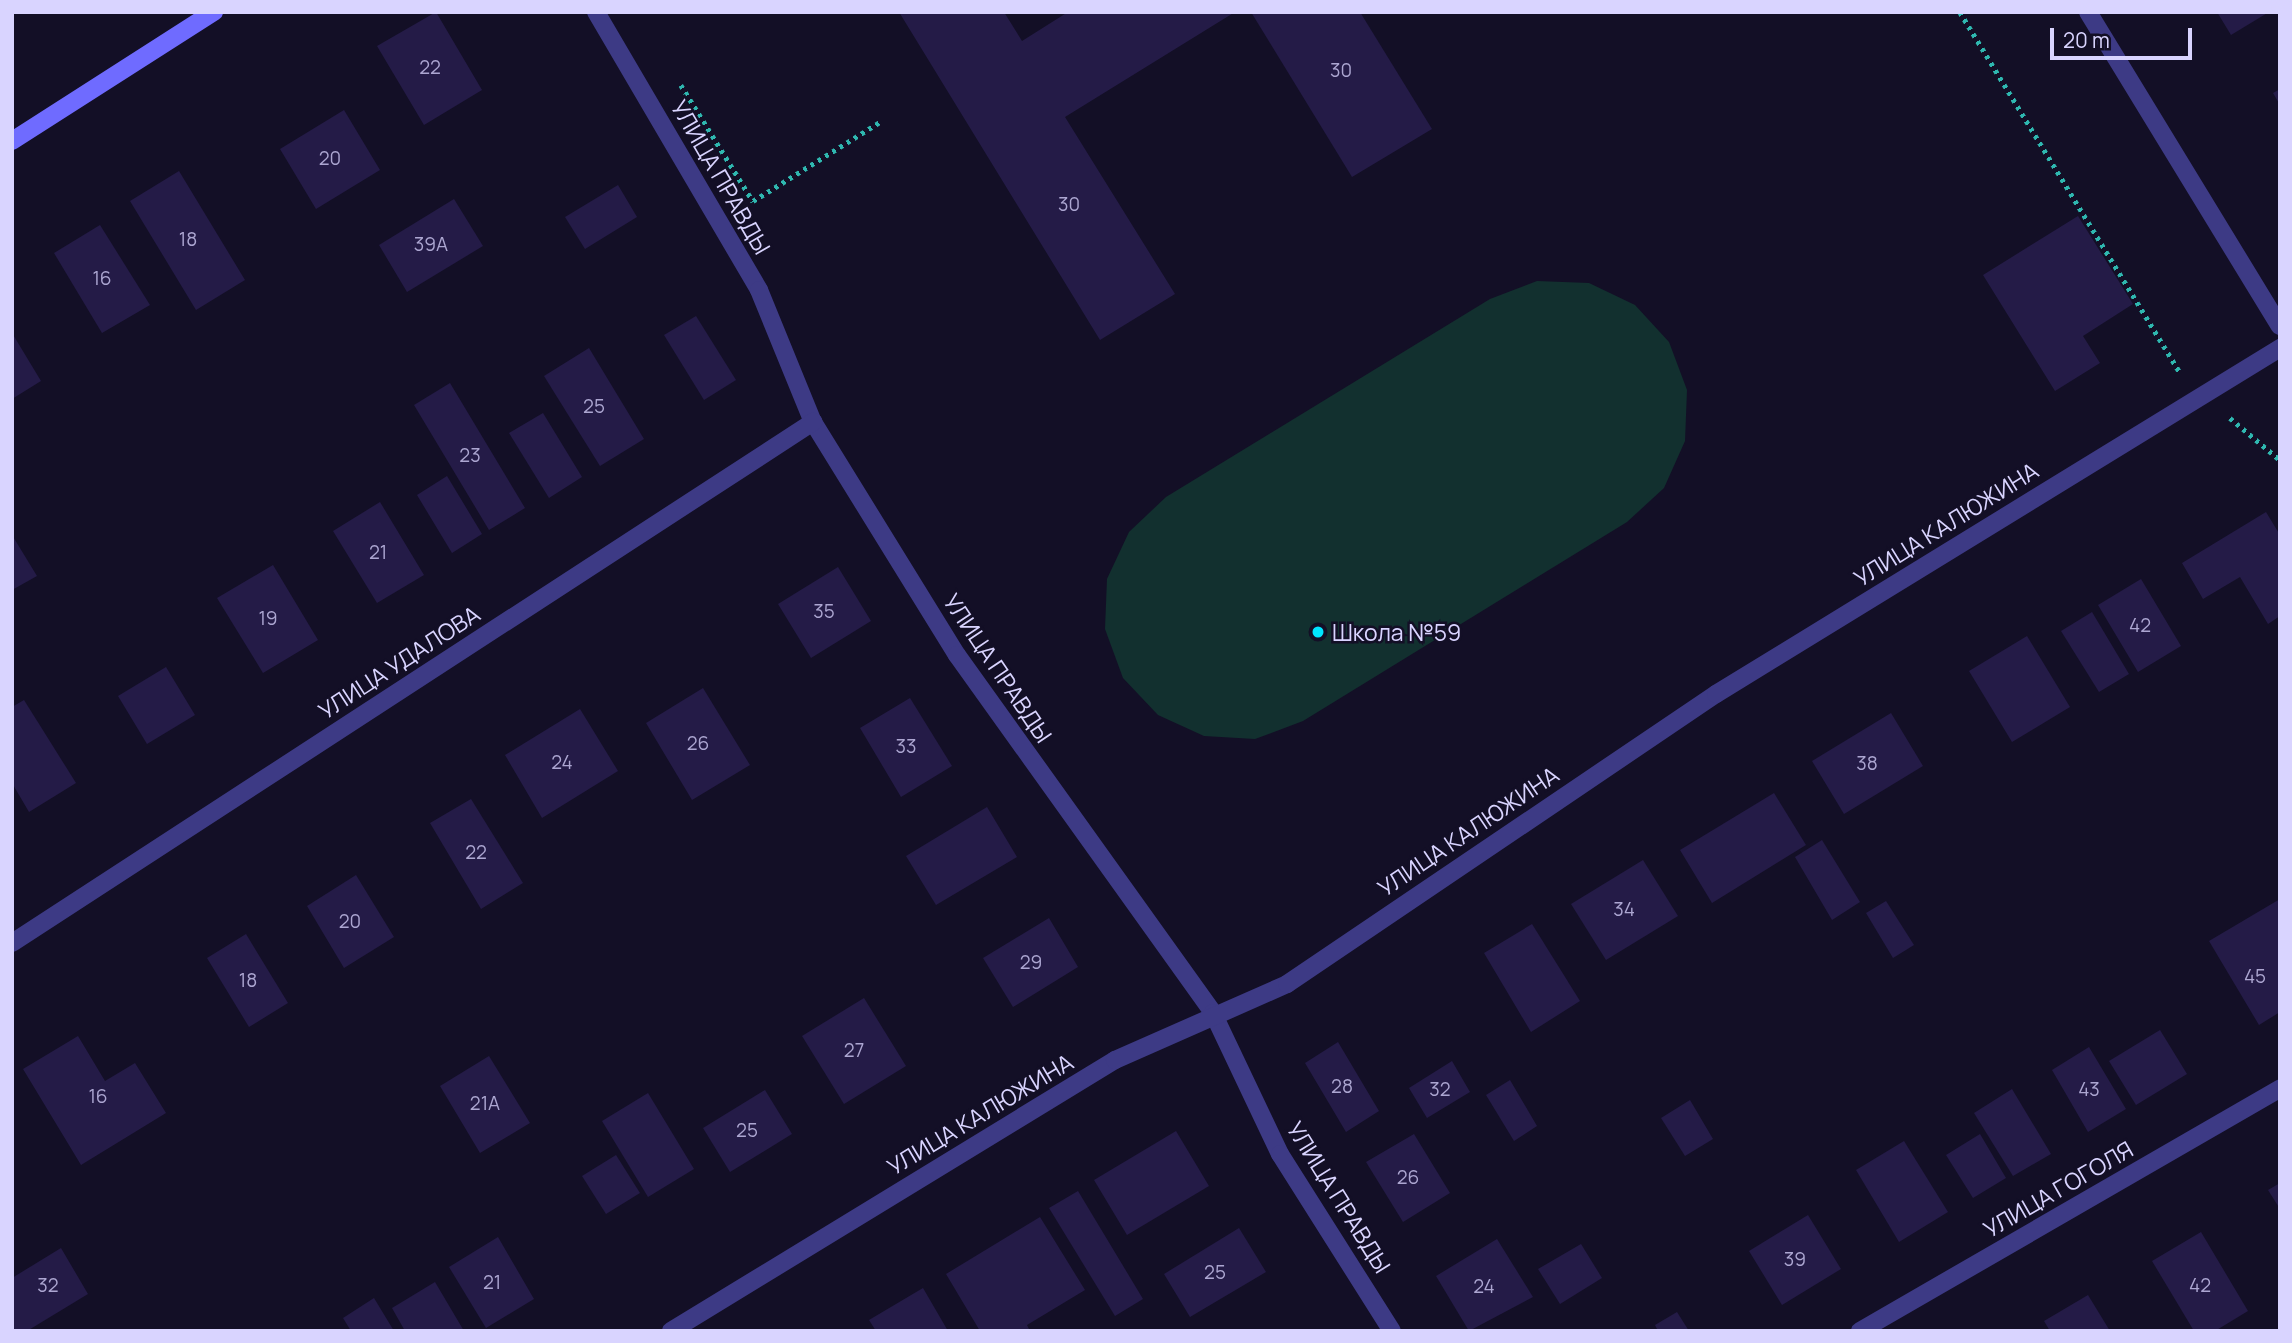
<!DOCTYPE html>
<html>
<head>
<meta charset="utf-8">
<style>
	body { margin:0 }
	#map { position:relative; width:2292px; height:1343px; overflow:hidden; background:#130f26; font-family:Manrope,sans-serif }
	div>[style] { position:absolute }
	.green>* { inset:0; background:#12302f }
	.building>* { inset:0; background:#241b47 }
	.path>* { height:4.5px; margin-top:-2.25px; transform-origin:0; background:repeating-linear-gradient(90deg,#2fb8b0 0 3.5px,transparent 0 8.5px) }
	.minor>* { height:18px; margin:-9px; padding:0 9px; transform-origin:9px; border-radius:9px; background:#3d3a85 }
	.secondary>* { height:18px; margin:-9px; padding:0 9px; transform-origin:9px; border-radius:9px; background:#6f6bff }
	.dots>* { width:19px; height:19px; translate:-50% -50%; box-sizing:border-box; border:4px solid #130f26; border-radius:50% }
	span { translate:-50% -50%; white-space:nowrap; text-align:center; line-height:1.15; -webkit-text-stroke:5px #130f26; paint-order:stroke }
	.number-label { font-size:19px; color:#aca6d1 }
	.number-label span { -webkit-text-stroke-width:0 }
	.street-label { font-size:23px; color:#d9d4ff }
	.poi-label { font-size:23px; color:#d9d4ff }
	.left { translate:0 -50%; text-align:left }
	.frame { position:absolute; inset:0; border:14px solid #d9d4ff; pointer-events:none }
	.scale { position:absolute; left:2050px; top:28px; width:142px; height:32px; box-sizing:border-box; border:4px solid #d9d4ff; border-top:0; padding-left:9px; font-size:21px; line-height:24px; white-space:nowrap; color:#d9d4ff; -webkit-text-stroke:5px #130f26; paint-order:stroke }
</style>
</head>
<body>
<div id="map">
	<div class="green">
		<i style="clip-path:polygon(1537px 281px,1589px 283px,1635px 305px,1669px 342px,1687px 390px,1685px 441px,1664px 488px,1627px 522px,1303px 721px,1255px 739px,1204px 736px,1158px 715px,1123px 678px,1105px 629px,1107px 579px,1129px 532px,1166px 497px,1490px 299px)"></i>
	</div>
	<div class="building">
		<i style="clip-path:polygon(436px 12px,482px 90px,424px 125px,377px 46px)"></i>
		<i style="clip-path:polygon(899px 12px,1004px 12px,1022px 41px,1068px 12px,1235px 12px,1065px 117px,1175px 294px,1100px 340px)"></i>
		<i style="clip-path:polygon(1251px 12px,1360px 12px,1432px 129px,1352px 177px)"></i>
		<i style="clip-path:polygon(2217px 12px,2269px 12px,2231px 35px)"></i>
		<i style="clip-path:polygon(2280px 89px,2280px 105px,2273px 93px)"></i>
		<i style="clip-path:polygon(344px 110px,380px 170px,316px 209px,280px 149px)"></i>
		<i style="clip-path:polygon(179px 171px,245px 280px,196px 310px,130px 201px)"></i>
		<i style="clip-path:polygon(618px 185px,637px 217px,585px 249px,565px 217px)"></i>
		<i style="clip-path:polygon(454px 199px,483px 246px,407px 292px,379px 245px)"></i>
		<i style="clip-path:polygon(2078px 216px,2133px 304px,2083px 336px,2100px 363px,2055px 391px,1983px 275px)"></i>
		<i style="clip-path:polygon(100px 225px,150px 305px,102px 333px,54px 253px)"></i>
		<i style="clip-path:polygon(696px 316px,736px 380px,704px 400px,664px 335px)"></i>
		<i style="clip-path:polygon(12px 333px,41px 381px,12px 399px)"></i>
		<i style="clip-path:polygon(589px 348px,644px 439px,600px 466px,544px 376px)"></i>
		<i style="clip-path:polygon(450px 383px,525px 508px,489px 530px,414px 405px)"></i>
		<i style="clip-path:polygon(543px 413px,582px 477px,549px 498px,509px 433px)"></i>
		<i style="clip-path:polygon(447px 476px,482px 534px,452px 553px,417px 495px)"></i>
		<i style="clip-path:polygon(380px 502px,424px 575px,377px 603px,333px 531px)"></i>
		<i style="clip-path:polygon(2266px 512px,2280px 535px,2280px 616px,2268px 624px,2240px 577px,2203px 599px,2182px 563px)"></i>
		<i style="clip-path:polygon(12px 535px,37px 576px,12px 590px)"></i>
		<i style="clip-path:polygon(273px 565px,318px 640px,263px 673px,217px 598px)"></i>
		<i style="clip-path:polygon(838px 567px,871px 621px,811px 658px,778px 604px)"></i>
		<i style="clip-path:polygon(2141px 579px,2181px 646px,2138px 672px,2098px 605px)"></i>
		<i style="clip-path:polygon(2092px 612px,2129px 674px,2099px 692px,2061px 631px)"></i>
		<i style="clip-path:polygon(2027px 636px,2070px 707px,2012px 742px,1969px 671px)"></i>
		<i style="clip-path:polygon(166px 667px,195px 715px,147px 744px,118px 696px)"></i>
		<i style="clip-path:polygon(703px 688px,750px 765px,692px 800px,646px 723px)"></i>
		<i style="clip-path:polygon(910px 698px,952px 766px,901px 797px,860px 728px)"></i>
		<i style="clip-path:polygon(24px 700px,76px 783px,29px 812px,12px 783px,12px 707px)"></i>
		<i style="clip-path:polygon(580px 709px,618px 771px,542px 818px,505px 755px)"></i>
		<i style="clip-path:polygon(1891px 713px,1923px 766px,1844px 814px,1812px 761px)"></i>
		<i style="clip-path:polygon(1774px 793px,1806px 845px,1712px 903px,1680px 850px)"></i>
		<i style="clip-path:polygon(471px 799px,523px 883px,481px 909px,430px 823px)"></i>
		<i style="clip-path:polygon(987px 807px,1017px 857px,936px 905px,906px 856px)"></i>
		<i style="clip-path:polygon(1822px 840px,1860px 902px,1832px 920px,1795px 857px)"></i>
		<i style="clip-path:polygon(1643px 860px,1678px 916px,1606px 960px,1571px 904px)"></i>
		<i style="clip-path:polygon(356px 875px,394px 937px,344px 968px,307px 906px)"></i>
		<i style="clip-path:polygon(2280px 899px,2280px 1012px,2259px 1025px,2209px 941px)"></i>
		<i style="clip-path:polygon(1886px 901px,1914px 945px,1893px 958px,1866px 913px)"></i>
		<i style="clip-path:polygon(1049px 918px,1078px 967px,1013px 1007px,983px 958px)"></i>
		<i style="clip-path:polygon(1532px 924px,1580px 1001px,1531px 1032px,1484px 953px)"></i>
		<i style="clip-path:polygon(246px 934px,288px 1003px,249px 1027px,207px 958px)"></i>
		<i style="clip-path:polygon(864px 998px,906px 1066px,844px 1104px,802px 1036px)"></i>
		<i style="clip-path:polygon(2160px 1030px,2187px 1074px,2136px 1105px,2109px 1061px)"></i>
		<i style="clip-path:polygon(78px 1036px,105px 1081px,135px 1063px,166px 1113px,81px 1165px,23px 1069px)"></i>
		<i style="clip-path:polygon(1338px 1042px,1379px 1111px,1346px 1132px,1305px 1063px)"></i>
		<i style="clip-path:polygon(2089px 1047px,2126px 1109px,2088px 1132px,2052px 1070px)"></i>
		<i style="clip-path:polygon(489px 1056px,530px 1123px,480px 1153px,440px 1086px)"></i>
		<i style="clip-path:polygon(1452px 1061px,1470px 1092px,1427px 1118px,1409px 1088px)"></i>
		<i style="clip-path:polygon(1510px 1080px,1537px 1126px,1514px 1141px,1486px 1095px)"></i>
		<i style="clip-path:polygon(2012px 1089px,2051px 1154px,2013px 1176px,1974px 1113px)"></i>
		<i style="clip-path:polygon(765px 1090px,792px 1134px,730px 1172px,703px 1128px)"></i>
		<i style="clip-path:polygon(648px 1093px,694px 1169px,648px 1197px,602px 1121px)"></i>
		<i style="clip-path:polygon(1690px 1100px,1713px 1139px,1685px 1156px,1661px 1118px)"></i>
		<i style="clip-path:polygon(1176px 1131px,1209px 1186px,1127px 1235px,1094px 1180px)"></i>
		<i style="clip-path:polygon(1414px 1134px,1450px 1193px,1403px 1222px,1366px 1162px)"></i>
		<i style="clip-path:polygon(1980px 1134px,2006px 1178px,1973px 1198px,1946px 1155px)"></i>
		<i style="clip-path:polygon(1904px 1141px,1948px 1212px,1899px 1242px,1856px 1170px)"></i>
		<i style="clip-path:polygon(616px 1155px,640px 1193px,606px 1214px,582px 1176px)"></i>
		<i style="clip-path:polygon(2280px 1183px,2280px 1209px,2268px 1190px)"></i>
		<i style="clip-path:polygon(1078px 1191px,1143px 1299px,1115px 1316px,1049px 1208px)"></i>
		<i style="clip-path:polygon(1808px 1215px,1841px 1269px,1782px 1305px,1749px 1251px)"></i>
		<i style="clip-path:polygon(1040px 1217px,1085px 1290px,1027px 1325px,1030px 1331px,980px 1331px,946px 1274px)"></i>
		<i style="clip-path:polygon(1239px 1228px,1266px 1272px,1190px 1317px,1164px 1274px)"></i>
		<i style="clip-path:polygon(2201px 1232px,2248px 1311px,2215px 1331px,2194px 1331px,2152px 1261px)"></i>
		<i style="clip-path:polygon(498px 1237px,534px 1299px,486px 1328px,449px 1267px)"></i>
		<i style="clip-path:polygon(1497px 1239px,1533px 1297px,1469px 1331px,1436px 1276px)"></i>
		<i style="clip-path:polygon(1581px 1244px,1602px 1278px,1560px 1304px,1538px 1269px)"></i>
		<i style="clip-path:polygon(61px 1248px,88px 1294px,27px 1331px,12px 1331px,12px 1278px)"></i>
		<i style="clip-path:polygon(435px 1282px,464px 1331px,405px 1331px,392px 1308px)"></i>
		<i style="clip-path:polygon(923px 1288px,948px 1331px,876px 1331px,869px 1320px)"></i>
		<i style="clip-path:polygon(2088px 1295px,2110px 1331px,2050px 1331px,2044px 1321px)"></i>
		<i style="clip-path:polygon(374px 1298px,394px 1331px,351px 1331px,343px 1318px)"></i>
		<i style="clip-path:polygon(1677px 1312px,1689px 1331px,1658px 1331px,1655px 1325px)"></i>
	</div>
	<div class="path">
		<i style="left:1960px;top:12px;width:422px;rotate:58.6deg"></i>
		<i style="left:681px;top:85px;width:137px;rotate:58.2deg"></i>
		<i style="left:753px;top:201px;width:150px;rotate:-31.9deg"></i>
		<i style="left:2230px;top:418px;width:65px;rotate:40deg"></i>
	</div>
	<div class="minor">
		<i style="left:596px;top:12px;width:322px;rotate:59.6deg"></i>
		<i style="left:759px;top:290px;width:143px;rotate:67.8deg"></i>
		<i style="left:813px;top:422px;width:274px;rotate:58.3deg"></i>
		<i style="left:957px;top:655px;width:440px;rotate:54.4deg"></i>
		<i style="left:1213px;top:1013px;width:156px;rotate:64.6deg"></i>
		<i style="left:1280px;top:1154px;width:209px;rotate:57.7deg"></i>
		<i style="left:2088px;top:12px;width:368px;rotate:58.6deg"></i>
		<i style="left:12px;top:943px;width:956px;rotate:-33.04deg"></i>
		<i style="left:671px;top:1331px;width:520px;rotate:-31.4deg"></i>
		<i style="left:1115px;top:1060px;width:188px;rotate:-23.8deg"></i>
		<i style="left:1287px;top:984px;width:518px;rotate:-34.06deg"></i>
		<i style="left:1716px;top:694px;width:662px;rotate:-31.53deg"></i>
		<i style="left:1860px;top:1331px;width:485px;rotate:-30deg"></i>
	</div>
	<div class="secondary">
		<i style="left:12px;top:141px;width:240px;rotate:-32.6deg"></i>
	</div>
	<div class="dots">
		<i style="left:1318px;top:632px;background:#00e5ff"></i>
	</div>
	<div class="number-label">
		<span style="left:430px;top:68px">22</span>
		<span style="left:1341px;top:71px">30</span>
		<span style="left:330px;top:159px">20</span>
		<span style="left:1069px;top:205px">30</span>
		<span style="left:188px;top:240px">18</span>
		<span style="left:431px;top:245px">39А</span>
		<span style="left:102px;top:279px">16</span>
		<span style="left:594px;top:407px">25</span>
		<span style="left:470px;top:456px">23</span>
		<span style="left:378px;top:553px">21</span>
		<span style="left:824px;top:612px">35</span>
		<span style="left:268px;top:619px">19</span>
		<span style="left:2140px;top:626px">42</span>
		<span style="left:698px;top:744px">26</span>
		<span style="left:906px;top:747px">33</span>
		<span style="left:562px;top:763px">24</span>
		<span style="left:1867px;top:764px">38</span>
		<span style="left:476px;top:853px">22</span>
		<span style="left:1624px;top:910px">34</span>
		<span style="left:350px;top:922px">20</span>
		<span style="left:1031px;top:963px">29</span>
		<span style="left:2255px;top:977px">45</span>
		<span style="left:248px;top:981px">18</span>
		<span style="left:854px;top:1051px">27</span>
		<span style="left:1342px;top:1087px">28</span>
		<span style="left:1440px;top:1090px">32</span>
		<span style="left:2089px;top:1090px">43</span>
		<span style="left:98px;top:1097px">16</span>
		<span style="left:485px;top:1104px">21А</span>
		<span style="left:747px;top:1131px">25</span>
		<span style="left:1408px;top:1178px">26</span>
		<span style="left:1795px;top:1260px">39</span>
		<span style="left:1215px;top:1273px">25</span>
		<span style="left:492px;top:1283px">21</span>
		<span style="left:48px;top:1286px">32</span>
		<span style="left:2200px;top:1286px">42</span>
		<span style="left:1484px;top:1287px">24</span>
	</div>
	<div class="street-label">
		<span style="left:721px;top:177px;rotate:60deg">УЛИЦА ПРАВДЫ</span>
		<span style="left:1946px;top:524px;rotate:-32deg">УЛИЦА КАЛЮЖИНА</span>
		<span style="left:399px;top:662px;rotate:-33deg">УЛИЦА УДАЛОВА</span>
		<span style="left:998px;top:668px;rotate:56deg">УЛИЦА ПРАВДЫ</span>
		<span style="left:1468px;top:831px;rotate:-34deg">УЛИЦА КАЛЮЖИНА</span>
		<span style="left:980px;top:1114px;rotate:-31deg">УЛИЦА КАЛЮЖИНА</span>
		<span style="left:2058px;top:1189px;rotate:-30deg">УЛИЦА ГОГОЛЯ</span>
		<span style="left:1339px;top:1197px;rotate:58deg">УЛИЦА ПРАВДЫ</span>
	</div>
	<div class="poi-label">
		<span class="left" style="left:1332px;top:632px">Школа №59</span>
	</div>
	<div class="frame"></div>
	<div class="scale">20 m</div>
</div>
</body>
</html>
